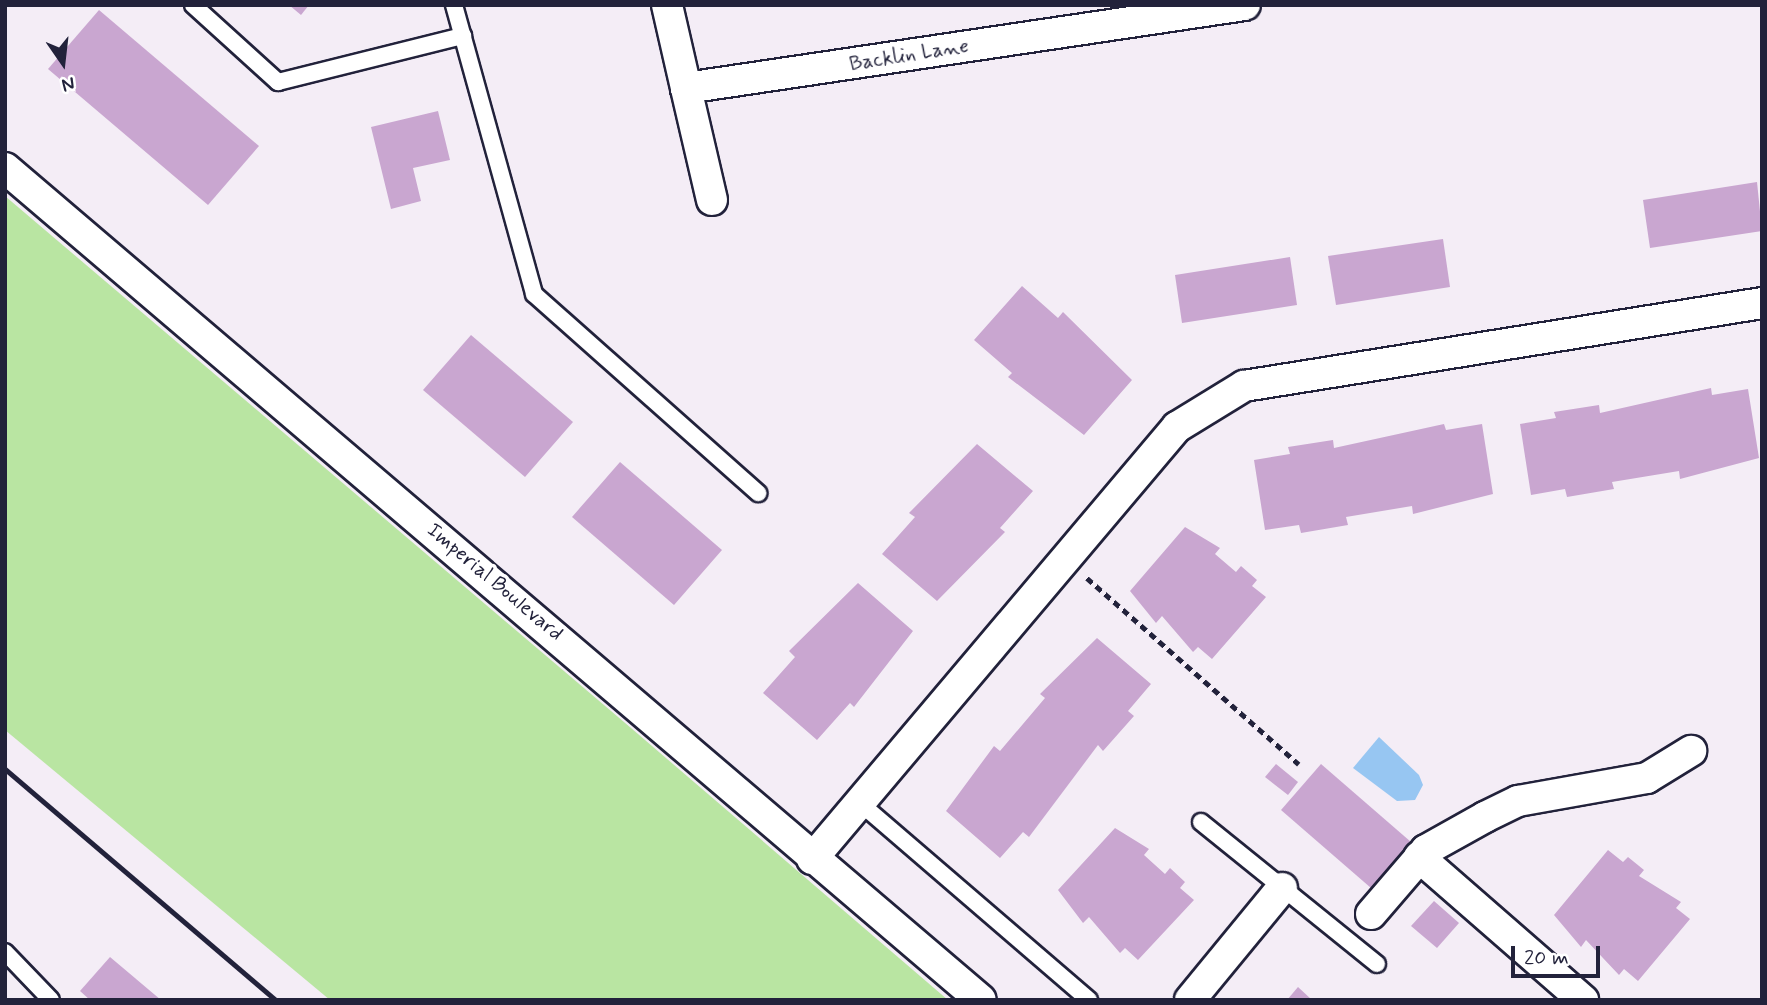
<!DOCTYPE html>
<html>
<head>
<meta charset="utf-8">
<style>
	body { margin:0 }
	#map { position:relative; width:1767px; height:1005px; overflow:hidden; background:#f4edf6; font-family:Mynerve,sans-serif }
	div>[style] { position:absolute }
	.green>* { inset:0; background:#b9e5a2 }
	.water>* { inset:0; background:#97c6f2 }
	.building>* { inset:0; background:#c9a6d0 }
	.path>* { height:4.5px; margin-top:-2.25px; transform-origin:0; background:repeating-linear-gradient(90deg,#22223b 0 7px,transparent 0 12px) }
	.roads { filter:drop-shadow(2px 0 #22223b) drop-shadow(-2px 0 #22223b) drop-shadow(0 2px #22223b) drop-shadow(0 -2px #22223b) }
	.service>* { height:16px; margin:-8px; padding:0 8px; transform-origin:8px; border-radius:8px; background:#fff }
	.minor>* { height:30px; margin:-15px; padding:0 15px; transform-origin:15px; border-radius:15px; background:#fff }
	.rail>* { height:5px; margin:-2.5px; padding:0 2.5px; transform-origin:2.5px; border-radius:2.5px; background:#22223b }
	span { translate:-50% -50%; white-space:nowrap; text-align:center; line-height:1.15; -webkit-text-stroke:7px #fff; paint-order:stroke }
	.street-label { font-size:21px; color:#22223b }
	.frame { position:absolute; inset:0; border:7px solid #22223b; pointer-events:none }
	.north { position:absolute; left:28px; top:28px; width:70px; height:70px; -webkit-text-stroke:5px #fff; paint-order:stroke; rotate:166deg; font-size:19px; font-weight:700; line-height:28px; text-align:center; color:#22223b }
	.north::after { content:''; display:block; margin:auto; width:24px; height:32px; background:#22223b; clip-path:polygon(50% 0,100% 100%,50% 72%,0 100%) }
	.scale { position:absolute; left:1511px; top:946px; width:89px; height:32px; box-sizing:border-box; border:4px solid #22223b; border-top:0; padding-left:9px; font-size:21px; line-height:24px; white-space:nowrap; color:#22223b; -webkit-text-stroke:5px #fff; paint-order:stroke }
</style>
</head>
<body>
<div id="map">
	<div class="green">
		<i style="clip-path:polygon(5px 196px,631px 728px,948px 1000px,330px 1000px,5px 730px)"></i>
	</div>
	<div class="water">
		<i style="clip-path:polygon(1379px 737px,1419px 775px,1423px 785px,1415px 800px,1397px 801px,1353px 768px)"></i>
	</div>
	<div class="building">
		<i style="clip-path:polygon(289px 5px,309px 5px,301px 15px)"></i>
		<i style="clip-path:polygon(99px 10px,259px 146px,208px 205px,48px 69px)"></i>
		<i style="clip-path:polygon(438px 111px,450px 160px,413px 168px,421px 201px,391px 209px,371px 127px)"></i>
		<i style="clip-path:polygon(1757px 182px,1762px 231px,1650px 248px,1643px 200px)"></i>
		<i style="clip-path:polygon(1443px 239px,1450px 287px,1336px 305px,1328px 256px)"></i>
		<i style="clip-path:polygon(1290px 257px,1297px 305px,1182px 323px,1175px 275px)"></i>
		<i style="clip-path:polygon(1022px 286px,1058px 318px,1063px 312px,1132px 380px,1084px 435px,1008px 377px,1012px 373px,974px 340px)"></i>
		<i style="clip-path:polygon(471px 335px,573px 422px,525px 477px,423px 390px)"></i>
		<i style="clip-path:polygon(1711px 388px,1712px 395px,1748px 389px,1759px 458px,1680px 479px,1679px 471px,1612px 482px,1614px 489px,1567px 497px,1565px 489px,1531px 495px,1520px 424px,1556px 418px,1554px 412px,1599px 405px,1600px 413px)"></i>
		<i style="clip-path:polygon(1444px 424px,1446px 430px,1482px 424px,1493px 494px,1413px 514px,1412px 506px,1346px 517px,1348px 525px,1301px 533px,1299px 525px,1265px 530px,1254px 460px,1290px 454px,1288px 447px,1333px 440px,1334px 448px)"></i>
		<i style="clip-path:polygon(977px 444px,1033px 491px,1000px 528px,1005px 532px,937px 601px,882px 554px,915px 517px,909px 513px)"></i>
		<i style="clip-path:polygon(620px 462px,722px 550px,674px 605px,572px 517px)"></i>
		<i style="clip-path:polygon(1185px 527px,1220px 548px,1215px 554px,1236px 572px,1241px 566px,1257px 580px,1252px 586px,1266px 597px,1212px 659px,1198px 647px,1193px 652px,1162px 616px,1156px 623px,1130px 591px)"></i>
		<i style="clip-path:polygon(858px 583px,913px 631px,854px 707px,850px 703px,817px 740px,763px 693px,795px 657px,789px 651px)"></i>
		<i style="clip-path:polygon(1097px 638px,1151px 684px,1128px 711px,1134px 716px,1103px 751px,1098px 745px,1029px 837px,1023px 832px,1000px 858px,946px 811px,994px 746px,1000px 751px,1045px 698px,1040px 694px)"></i>
		<i style="clip-path:polygon(1276px 764px,1298px 782px,1288px 795px,1265px 777px)"></i>
		<i style="clip-path:polygon(1321px 764px,1411px 842px,1371px 888px,1281px 810px)"></i>
		<i style="clip-path:polygon(1115px 828px,1149px 849px,1144px 855px,1165px 874px,1170px 868px,1185px 882px,1180px 888px,1194px 900px,1138px 960px,1125px 948px,1120px 953px,1089px 917px,1083px 923px,1058px 890px)"></i>
		<i style="clip-path:polygon(1608px 850px,1623px 862px,1628px 857px,1644px 870px,1639px 876px,1681px 902px,1676px 908px,1690px 919px,1638px 981px,1624px 969px,1619px 975px,1586px 940px,1581px 947px,1554px 915px)"></i>
		<i style="clip-path:polygon(1434px 901px,1459px 923px,1437px 948px,1411px 926px)"></i>
		<i style="clip-path:polygon(110px 957px,161px 1000px,90px 1000px,80px 991px)"></i>
		<i style="clip-path:polygon(1298px 987px,1312px 1000px,1287px 1000px)"></i>
	</div>
	<div class="path">
		<i style="left:1087px;top:578px;width:282px;rotate:41.3deg"></i>
	</div>
	<div class="roads">
		<div class="service">
			<i style="left:193px;top:5px;width:115px;rotate:42.2deg"></i>
			<i style="left:278px;top:82px;width:191px;rotate:-14deg"></i>
			<i style="left:454px;top:5px;width:300px;rotate:74.5deg"></i>
			<i style="left:534px;top:294px;width:300px;rotate:41.6deg"></i>
			<i style="left:860px;top:803px;width:302px;rotate:40.7deg"></i>
			<i style="left:1201px;top:822px;width:226px;rotate:38.9deg"></i>
			<i style="left:5px;top:952px;width:66px;rotate:46.2deg"></i>
		</div>
		<div class="minor">
			<i style="left:667px;top:5px;width:85px;rotate:77.1deg"></i>
			<i style="left:5px;top:168px;width:1282px;rotate:40.45deg"></i>
			<i style="left:712px;top:200px;width:115px;rotate:-103.1deg"></i>
			<i style="left:686px;top:88px;width:565px;rotate:-8.45deg"></i>
			<i style="left:1419px;top:857px;width:218px;rotate:41.1deg"></i>
			<i style="left:812px;top:859px;width:566px;rotate:-49.81deg"></i>
			<i style="left:1177px;top:427px;width:79px;rotate:-31.5deg"></i>
			<i style="left:1244px;top:386px;width:525px;rotate:-9.1deg"></i>
			<i style="left:1371px;top:914px;width:84px;rotate:-49.3deg"></i>
			<i style="left:1426px;top:850px;width:68px;rotate:-29.2deg"></i>
			<i style="left:1485px;top:817px;width:37px;rotate:-26deg"></i>
			<i style="left:1518px;top:801px;width:131px;rotate:-10.1deg"></i>
			<i style="left:1647px;top:778px;width:52px;rotate:-31.5deg"></i>
			<i style="left:1190px;top:1000px;width:145px;rotate:-50.6deg"></i>
		</div>
	</div>
	<div class="rail">
		<i style="left:5px;top:769px;width:355px;rotate:40.5deg"></i>
	</div>
	<div class="street-label">
		<span style="left:909px;top:55px;rotate:-9deg">Backlin Lane</span>
		<span style="left:495px;top:582px;rotate:40deg">Imperial Boulevard</span>
	</div>
	<div class="frame"></div>
	<div class="north">N</div>
	<div class="scale">20 m</div>
</div>
</body>
</html>
